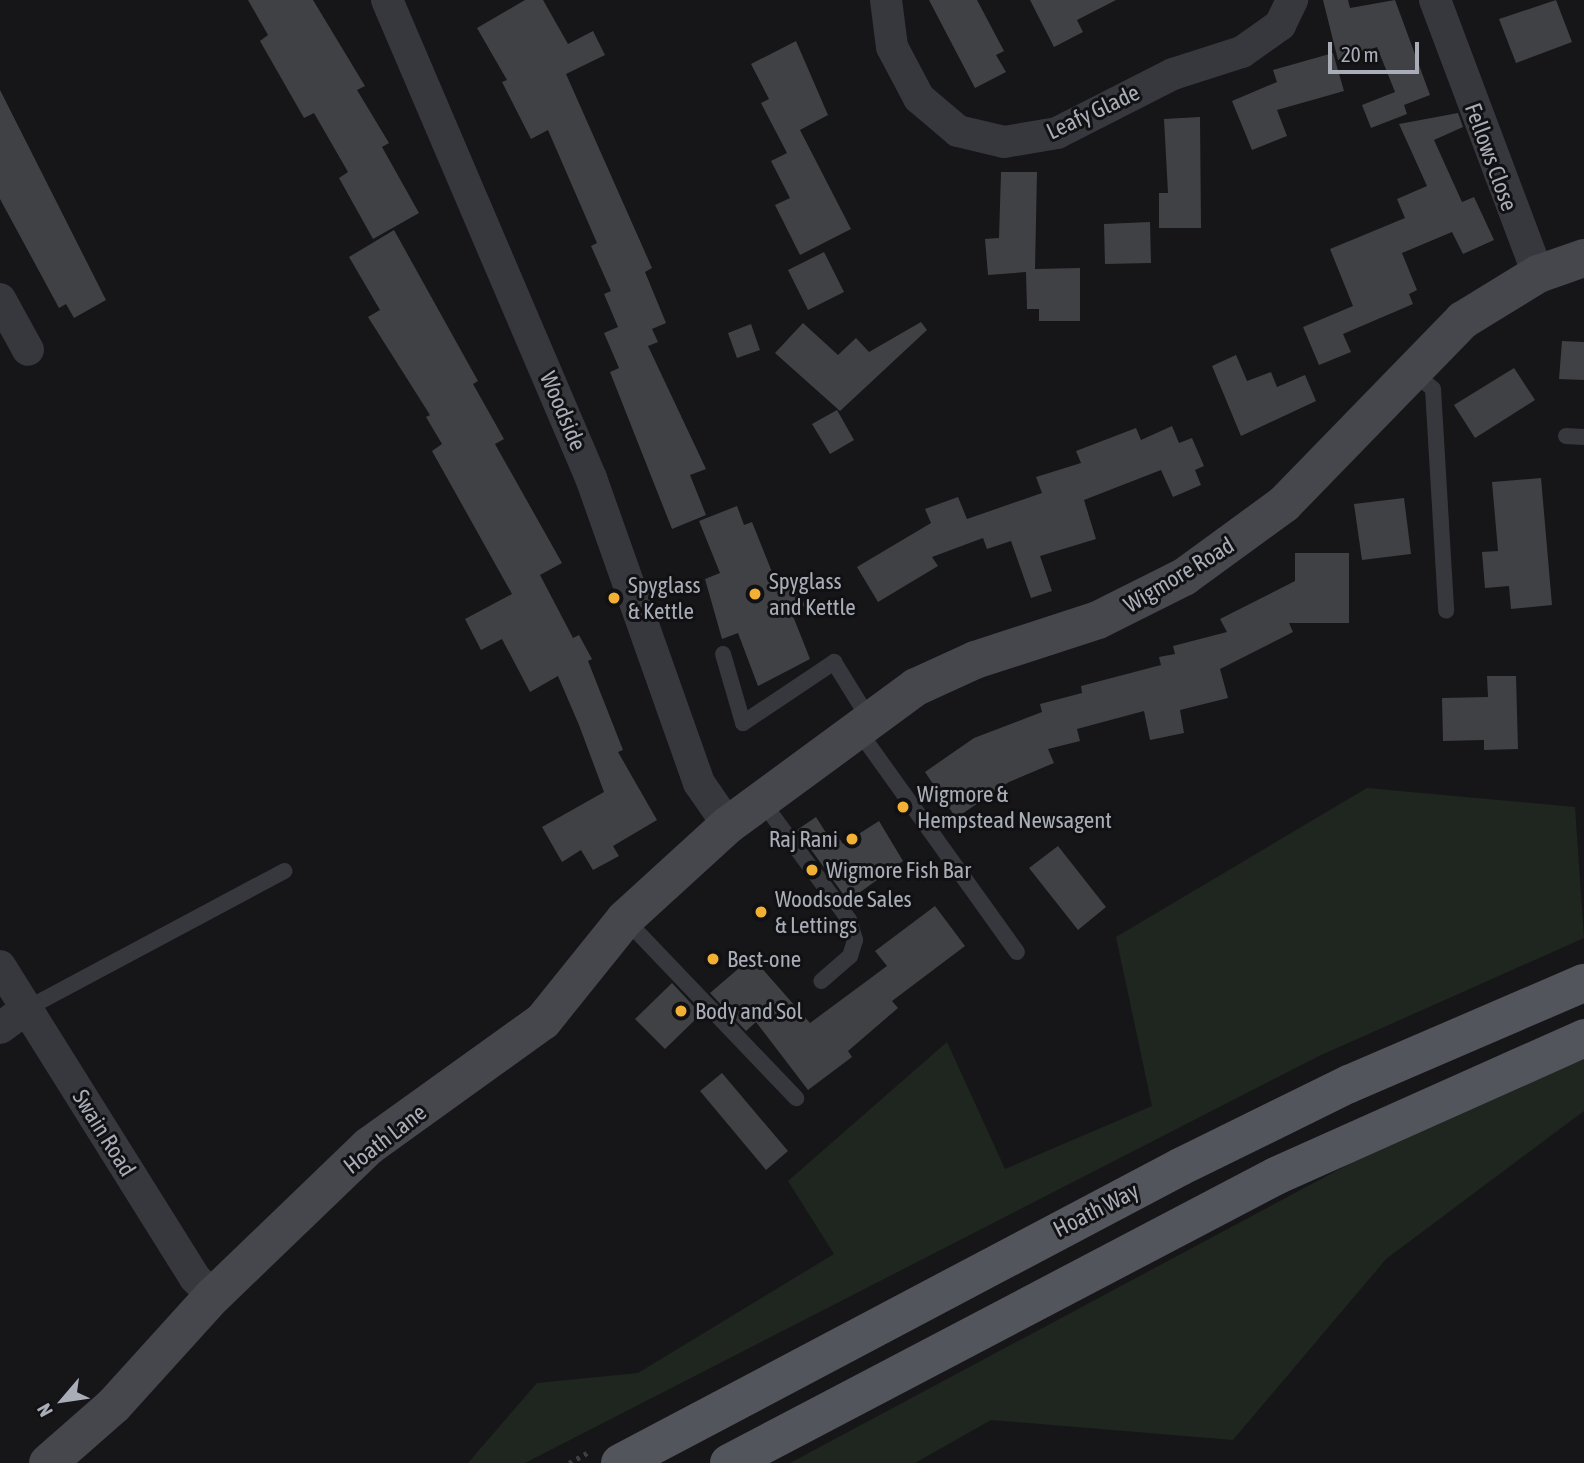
<!DOCTYPE html>
<html>
<head>
<meta charset="utf-8">
<style>
	body { margin:0 }
	#map { position:relative; width:1584px; height:1463px; overflow:hidden; background:#161618; font-family:"Asap Condensed",sans-serif }
	div>[style] { position:absolute }
	.green>* { inset:0; background:#1e261f }
	.building>* { inset:0; background:#404145 }
	.path>* { height:4.5px; margin-top:-2.25px; transform-origin:0; background:repeating-linear-gradient(90deg,#3d3f44 0 3.5px,transparent 0 8.5px) }
	.lane>* { height:16px; margin:-8px; padding:0 8px; transform-origin:8px; border-radius:8px; background:#37383d }
	.street>* { height:32px; margin:-16px; padding:0 16px; transform-origin:16px; border-radius:16px; background:#37383d }
	.secondary>* { height:38px; margin:-19px; padding:0 19px; transform-origin:19px; border-radius:19px; background:#45474d }
	.primary>* { height:38px; margin:-19px; padding:0 19px; transform-origin:19px; border-radius:19px; background:#53555c }
	.dots>* { width:19px; height:19px; translate:-50% -50%; box-sizing:border-box; border:4px solid #111113; border-radius:50% }
	span { translate:-50% -50%; white-space:nowrap; text-align:center; line-height:1.15; -webkit-text-stroke:6px #111113; paint-order:stroke }
	.street-label { font-size:23px; color:#a8adb8 }
	.poi-label { font-size:23px; color:#a8adb8 }
	.left { translate:0 -50%; text-align:left }
	.right { translate:-100% -50%; text-align:right }
	.north { position:absolute; left:28px; top:1365px; width:70px; height:70px; -webkit-text-stroke:5px #111113; paint-order:stroke; rotate:241deg; font-size:19px; font-weight:700; line-height:28px; text-align:center; color:#a8adb8 }
	.north::after { content:''; display:block; margin:auto; width:24px; height:32px; background:#a8adb8; clip-path:polygon(50% 0,100% 100%,50% 72%,0 100%) }
	.scale { position:absolute; left:1328px; top:42px; width:91px; height:32px; box-sizing:border-box; border:4px solid #a8adb8; border-top:0; padding-left:9px; font-size:21px; line-height:24px; white-space:nowrap; color:#a8adb8; -webkit-text-stroke:5px #111113; paint-order:stroke }
</style>
</head>
<body>
<div id="map">
	<div class="green">
		<i style="clip-path:polygon(1367px 788px,1575px 807px,1584px 938px,1319px 1056px,525px 1463px,468px 1463px,537px 1383px,638px 1373px,834px 1254px,788px 1181px,947px 1042px,1005px 1169px,1152px 1106px,1116px 937px)"></i>
		<i style="clip-path:polygon(1584px 1059px,1584px 1111px,1386px 1259px,1233px 1440px,991px 1420px,915px 1463px,790px 1463px,1394px 1140px)"></i>
	</div>
	<div class="building">
		<i style="clip-path:polygon(248px 0,313px 0,365px 86px,357px 90px,389px 143px,382px 147px,419px 213px,373px 239px,339px 178px,348px 172px,314px 113px,304px 118px,260px 41px,268px 35px)"></i>
		<i style="clip-path:polygon(525px 0,543px 0,568px 44px,593px 31px,605px 55px,566px 74px,652px 268px,645px 272px,666px 323px,652px 329px,658px 342px,648px 346px,706px 469px,690px 475px,706px 515px,672px 529px,610px 372px,619px 368px,604px 333px,618px 327px,604px 294px,611px 291px,591px 246px,597px 243px,548px 130px,531px 139px,502px 82px,507px 80px,477px 28px)"></i>
		<i style="clip-path:polygon(929px 0,977px 0,1004px 51px,996px 55px,1006px 72px,975px 88px)"></i>
		<i style="clip-path:polygon(1030px 0,1116px 0,1077px 20px,1083px 32px,1054px 47px)"></i>
		<i style="clip-path:polygon(1323px 0,1348px 0,1350px 8px,1395px 0,1430px 95px,1404px 105px,1407px 114px,1371px 128px,1362px 105px,1395px 92px,1377px 47px,1338px 60px)"></i>
		<i style="clip-path:polygon(1556px 0,1572px 42px,1516px 63px,1499px 19px)"></i>
		<i style="clip-path:polygon(796px 41px,828px 115px,800px 130px,851px 229px,800px 255px,775px 205px,790px 198px,771px 161px,787px 153px,761px 103px,769px 99px,751px 64px)"></i>
		<i style="clip-path:polygon(1333px 53px,1344px 91px,1277px 110px,1287px 136px,1252px 150px,1232px 101px,1277px 82px,1273px 70px)"></i>
		<i style="clip-path:polygon(0 90px,106px 300px,74px 318px,66px 304px,59px 308px,0 199px)"></i>
		<i style="clip-path:polygon(1458px 113px,1463px 127px,1434px 140px,1462px 202px,1474px 197px,1494px 240px,1463px 254px,1452px 232px,1402px 253px,1417px 290px,1409px 294px,1413px 304px,1343px 334px,1351px 352px,1319px 365px,1303px 327px,1353px 306px,1330px 249px,1405px 218px,1397px 199px,1427px 186px,1399px 124px)"></i>
		<i style="clip-path:polygon(1200px 117px,1201px 228px,1159px 228px,1159px 193px,1168px 193px,1164px 119px)"></i>
		<i style="clip-path:polygon(1001px 172px,1037px 172px,1035px 269px,1080px 268px,1080px 321px,1039px 321px,1039px 309px,1027px 309px,1026px 272px,988px 275px,985px 239px,999px 238px)"></i>
		<i style="clip-path:polygon(1150px 222px,1151px 263px,1105px 264px,1104px 224px)"></i>
		<i style="clip-path:polygon(394px 230px,478px 381px,473px 384px,504px 439px,495px 444px,562px 563px,540px 575px,573px 638px,579px 635px,592px 659px,588px 661px,623px 750px,618px 752px,657px 820px,613px 846px,619px 856px,593px 870px,581px 850px,562px 862px,542px 827px,604px 792px,579px 725px,558px 676px,530px 692px,502px 639px,481px 650px,465px 619px,512px 594px,432px 451px,442px 444px,426px 417px,430px 415px,368px 317px,380px 310px,349px 257px)"></i>
		<i style="clip-path:polygon(824px 252px,844px 292px,808px 310px,788px 270px)"></i>
		<i style="clip-path:polygon(921px 322px,927px 330px,840px 411px,775px 353px,803px 323px,838px 355px,856px 338px,869px 352px)"></i>
		<i style="clip-path:polygon(751px 324px,760px 350px,737px 358px,728px 333px)"></i>
		<i style="clip-path:polygon(1562px 341px,1584px 342px,1584px 380px,1559px 379px)"></i>
		<i style="clip-path:polygon(1236px 355px,1247px 381px,1271px 372px,1277px 387px,1305px 375px,1316px 401px,1241px 436px,1212px 366px)"></i>
		<i style="clip-path:polygon(1514px 368px,1535px 400px,1475px 438px,1454px 405px)"></i>
		<i style="clip-path:polygon(837px 410px,854px 440px,830px 454px,812px 424px)"></i>
		<i style="clip-path:polygon(1172px 426px,1179px 443px,1192px 438px,1204px 466px,1195px 470px,1201px 485px,1173px 497px,1161px 470px,1084px 500px,1096px 539px,1040px 556px,1052px 591px,1031px 598px,1011px 541px,987px 549px,983px 538px,932px 557px,938px 566px,878px 602px,857px 567px,931px 523px,925px 509px,958px 497px,967px 519px,1042px 493px,1036px 477px,1081px 463px,1076px 451px,1136px 428px,1141px 440px)"></i>
		<i style="clip-path:polygon(1541px 478px,1552px 605px,1511px 609px,1509px 586px,1485px 588px,1482px 552px,1498px 551px,1492px 482px)"></i>
		<i style="clip-path:polygon(1404px 498px,1411px 554px,1362px 560px,1354px 504px)"></i>
		<i style="clip-path:polygon(737px 506px,744px 525px,752px 522px,776px 582px,793px 575px,805px 606px,791px 611px,810px 659px,758px 686px,738px 633px,722px 639px,705px 579px,720px 573px,699px 521px)"></i>
		<i style="clip-path:polygon(1295px 553px,1349px 553px,1349px 623px,1289px 623px,1293px 632px,1220px 669px,1228px 698px,1180px 710px,1184px 733px,1150px 740px,1144px 711px,1077px 729px,1080px 741px,1048px 749px,1054px 763px,1009px 782px,956px 818px,925px 772px,974px 738px,1042px 712px,1040px 704px,1082px 693px,1081px 686px,1161px 665px,1159px 657px,1175px 654px,1173px 646px,1227px 632px,1220px 619px,1295px 581px)"></i>
		<i style="clip-path:polygon(1487px 676px,1516px 676px,1518px 749px,1484px 750px,1484px 740px,1443px 741px,1442px 698px,1488px 697px)"></i>
		<i style="clip-path:polygon(816px 817px,828px 836px,835px 832px,843px 844px,879px 821px,903px 861px,848px 901px,797px 830px)"></i>
		<i style="clip-path:polygon(1058px 846px,1106px 907px,1078px 930px,1029px 868px)"></i>
		<i style="clip-path:polygon(935px 906px,965px 946px,892px 1001px,898px 1008px,848px 1051px,852px 1057px,808px 1090px,756px 1022px,746px 1031px,710px 993px,752px 957px,810px 1023px,887px 966px,875px 951px)"></i>
		<i style="clip-path:polygon(672px 983px,701px 1014px,665px 1049px,635px 1019px)"></i>
		<i style="clip-path:polygon(722px 1073px,788px 1151px,766px 1170px,700px 1091px)"></i>
	</div>
	<div class="path">
		<i style="left:569px;top:1463px;width:21px;rotate:-29deg"></i>
	</div>
	<div class="lane">
		<i style="left:1411px;top:371px;width:28px;rotate:39deg"></i>
		<i style="left:1433px;top:389px;width:222px;rotate:86.6deg"></i>
		<i style="left:1566px;top:436px;width:18px;rotate:3deg"></i>
		<i style="left:723px;top:654px;width:72px;rotate:73.8deg"></i>
		<i style="left:743px;top:723px;width:110px;rotate:-33.8deg"></i>
		<i style="left:834px;top:662px;width:67px;rotate:58.4deg"></i>
		<i style="left:858px;top:730px;width:273px;rotate:54.4deg"></i>
		<i style="left:761px;top:800px;width:149px;rotate:53.7deg"></i>
		<i style="left:849px;top:920px;width:21px;rotate:73deg"></i>
		<i style="left:855px;top:940px;width:17px;rotate:107deg"></i>
		<i style="left:850px;top:956px;width:38px;rotate:139deg"></i>
		<i style="left:625px;top:919px;width:248px;rotate:46.3deg"></i>
		<i style="left:26px;top:1009px;width:293px;rotate:-28.1deg"></i>
	</div>
	<div class="street">
		<i style="left:387px;top:0;width:520px;rotate:66.89deg"></i>
		<i style="left:591px;top:478px;width:324px;rotate:70.5deg"></i>
		<i style="left:699px;top:783px;width:51px;rotate:55.4deg"></i>
		<i style="left:886px;top:0;width:47px;rotate:82.7deg"></i>
		<i style="left:892px;top:47px;width:58px;rotate:62.1deg"></i>
		<i style="left:919px;top:98px;width:51px;rotate:40.2deg"></i>
		<i style="left:958px;top:131px;width:47px;rotate:13.4deg"></i>
		<i style="left:1004px;top:142px;width:54px;rotate:-9.6deg"></i>
		<i style="left:1057px;top:133px;width:130px;rotate:-27deg"></i>
		<i style="left:1173px;top:74px;width:72px;rotate:-17.7deg"></i>
		<i style="left:1242px;top:52px;width:47px;rotate:-35.4deg"></i>
		<i style="left:1280px;top:25px;width:28px;rotate:-64deg"></i>
		<i style="left:1435px;top:0;width:293px;rotate:69.4deg"></i>
		<i style="left:0;top:299px;width:58px;rotate:61.2deg"></i>
		<i style="left:0;top:966px;width:368px;rotate:58deg"></i>
		<i style="left:195px;top:1278px;width:25px;rotate:45deg"></i>
		<i style="left:0;top:1028px;width:32px;rotate:-36deg"></i>
	</div>
	<div class="secondary">
		<i style="left:48px;top:1463px;width:88px;rotate:-41.3deg"></i>
		<i style="left:114px;top:1405px;width:147px;rotate:-47.8deg"></i>
		<i style="left:213px;top:1296px;width:216px;rotate:-43.9deg"></i>
		<i style="left:369px;top:1146px;width:214px;rotate:-35.7deg"></i>
		<i style="left:543px;top:1021px;width:131px;rotate:-51.2deg"></i>
		<i style="left:625px;top:919px;width:139px;rotate:-42.4deg"></i>
		<i style="left:728px;top:825px;width:233px;rotate:-36.3deg"></i>
		<i style="left:916px;top:687px;width:65px;rotate:-24.6deg"></i>
		<i style="left:975px;top:660px;width:129px;rotate:-18deg"></i>
		<i style="left:1098px;top:620px;width:96px;rotate:-26.6deg"></i>
		<i style="left:1184px;top:577px;width:124px;rotate:-36.1deg"></i>
		<i style="left:1284px;top:504px;width:257px;rotate:-45.8deg"></i>
		<i style="left:1463px;top:320px;width:88px;rotate:-31.5deg"></i>
		<i style="left:1538px;top:274px;width:49px;rotate:-19.2deg"></i>
	</div>
	<div class="primary">
		<i style="left:620px;top:1463px;width:633px;rotate:-27.86deg"></i>
		<i style="left:1180px;top:1167px;width:188px;rotate:-26.2deg"></i>
		<i style="left:1349px;top:1084px;width:256px;rotate:-23.3deg"></i>
		<i style="left:729px;top:1463px;width:618px;rotate:-27.69deg"></i>
		<i style="left:1276px;top:1176px;width:338px;rotate:-24.1deg"></i>
	</div>
	<div class="dots">
		<i style="left:755px;top:594px;background:#f2b134"></i>
		<i style="left:614px;top:598px;background:#f2b134"></i>
		<i style="left:903px;top:807px;background:#f2b134"></i>
		<i style="left:852px;top:839px;background:#f2b134"></i>
		<i style="left:812px;top:870px;background:#f2b134"></i>
		<i style="left:761px;top:912px;background:#f2b134"></i>
		<i style="left:713px;top:959px;background:#f2b134"></i>
		<i style="left:681px;top:1011px;background:#f2b134"></i>
	</div>
	<div class="street-label">
		<span style="left:1093px;top:112px;rotate:-25deg">Leafy Glade</span>
		<span style="left:1491px;top:157px;rotate:70deg">Fellows Close</span>
		<span style="left:563px;top:411px;rotate:67deg">Woodside</span>
		<span style="left:1179px;top:575px;rotate:-31deg">Wigmore Road</span>
		<span style="left:104px;top:1133px;rotate:58deg">Swain Road</span>
		<span style="left:385px;top:1139px;rotate:-38deg">Hoath Lane</span>
		<span style="left:1096px;top:1210px;rotate:-27deg">Hoath Way</span>
	</div>
	<div class="poi-label">
		<span class="left" style="left:769px;top:594px">Spyglass<br>and Kettle</span>
		<span class="left" style="left:628px;top:598px">Spyglass<br>&amp; Kettle</span>
		<span class="left" style="left:917px;top:807px">Wigmore &amp;<br>Hempstead Newsagent</span>
		<span class="right" style="left:838px;top:839px">Raj Rani</span>
		<span class="left" style="left:826px;top:870px">Wigmore Fish Bar</span>
		<span class="left" style="left:775px;top:912px">Woodsode Sales<br>&amp; Lettings</span>
		<span class="left" style="left:727px;top:959px">Best-one</span>
		<span class="left" style="left:695px;top:1011px">Body and Sol</span>
	</div>
	<div class="north">N</div>
	<div class="scale">20 m</div>
</div>
</body>
</html>
